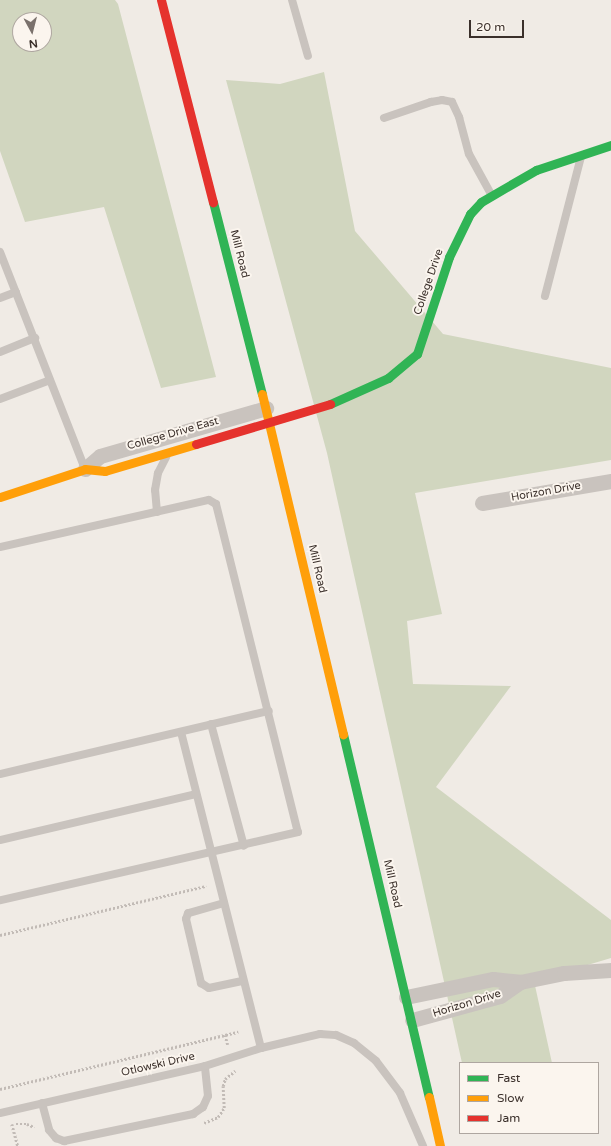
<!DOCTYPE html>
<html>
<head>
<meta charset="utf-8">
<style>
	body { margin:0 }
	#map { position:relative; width:611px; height:1146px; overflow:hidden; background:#f0ebe5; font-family:"Varela Round",sans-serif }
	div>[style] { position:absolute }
	.green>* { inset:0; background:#d1d6bf }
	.path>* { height:2.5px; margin-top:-1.25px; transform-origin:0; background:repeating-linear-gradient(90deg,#c2bbb6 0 2px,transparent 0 4px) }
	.lane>* { height:8px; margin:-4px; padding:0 4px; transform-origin:4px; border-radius:4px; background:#c9c3be }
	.street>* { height:15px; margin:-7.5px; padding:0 7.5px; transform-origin:7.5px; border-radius:7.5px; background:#c9c3be }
	.fast>* { height:9px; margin:-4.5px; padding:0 4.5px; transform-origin:4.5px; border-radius:4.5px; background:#30b455 }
	.slow>* { height:9px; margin:-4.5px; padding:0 4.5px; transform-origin:4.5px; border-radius:4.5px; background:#ff9f0a }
	.jam>* { height:9px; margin:-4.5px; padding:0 4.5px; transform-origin:4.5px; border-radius:4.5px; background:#e5322d }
	span { translate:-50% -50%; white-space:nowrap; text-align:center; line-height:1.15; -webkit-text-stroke:4px #fbf5ee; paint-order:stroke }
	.street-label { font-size:11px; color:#3b302b }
	.legend { position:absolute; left:459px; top:1062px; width:140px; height:72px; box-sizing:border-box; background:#fbf5ee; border:1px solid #aea6a0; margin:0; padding:5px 7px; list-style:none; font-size:12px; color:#3b302b }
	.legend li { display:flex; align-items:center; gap:8px; height:20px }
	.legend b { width:20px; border:1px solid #aea6a0 }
	.north { position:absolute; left:12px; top:12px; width:40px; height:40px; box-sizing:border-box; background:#fbf5ee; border:1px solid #aea6a0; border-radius:50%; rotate:173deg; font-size:11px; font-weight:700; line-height:16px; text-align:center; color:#3b302b }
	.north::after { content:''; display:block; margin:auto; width:14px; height:18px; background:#7a716c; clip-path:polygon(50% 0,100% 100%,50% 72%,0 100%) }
	.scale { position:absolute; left:469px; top:20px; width:55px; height:18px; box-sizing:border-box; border:2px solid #3b302b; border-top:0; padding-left:5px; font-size:12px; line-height:14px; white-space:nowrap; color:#3b302b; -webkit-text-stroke:3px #fbf5ee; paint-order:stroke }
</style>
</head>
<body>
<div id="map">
	<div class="green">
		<i style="clip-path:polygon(evenodd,0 0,115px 0,118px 4px,216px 377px,161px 388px,104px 207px,25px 222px,0 151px,0 0,20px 20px,44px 20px,44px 44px,20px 44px,20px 20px)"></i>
		<i style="clip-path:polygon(324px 72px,355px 231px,443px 334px,611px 368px,611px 460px,415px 493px,442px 614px,407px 621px,413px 684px,511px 686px,436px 787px,611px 920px,611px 958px,534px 981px,552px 1063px,462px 1063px,327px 453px,226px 80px,280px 84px)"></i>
	</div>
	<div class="path">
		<i style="left:0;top:935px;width:212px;rotate:-13.4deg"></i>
		<i style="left:225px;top:1035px;width:10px;rotate:73deg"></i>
		<i style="left:0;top:1089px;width:245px;rotate:-13.5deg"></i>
		<i style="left:204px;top:1123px;width:15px;rotate:-23deg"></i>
		<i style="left:218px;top:1117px;width:11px;rotate:-56deg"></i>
		<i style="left:224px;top:1108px;width:22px;rotate:-93deg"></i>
		<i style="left:223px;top:1086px;width:7px;rotate:-74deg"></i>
		<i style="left:225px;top:1079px;width:13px;rotate:-39deg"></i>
		<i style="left:12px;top:1124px;width:23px;rotate:75deg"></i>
		<i style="left:16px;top:1124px;width:11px"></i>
		<i style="left:27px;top:1124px;width:8px;rotate:23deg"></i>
	</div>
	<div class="lane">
		<i style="left:292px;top:0;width:58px;rotate:74.1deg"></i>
		<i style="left:384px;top:118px;width:50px;rotate:-18.8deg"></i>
		<i style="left:431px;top:102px;width:11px;rotate:-10deg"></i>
		<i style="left:442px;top:100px;width:10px;rotate:11deg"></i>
		<i style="left:452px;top:102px;width:17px;rotate:65deg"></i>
		<i style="left:459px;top:117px;width:38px;rotate:75deg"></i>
		<i style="left:469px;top:154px;width:46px;rotate:61.2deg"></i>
		<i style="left:0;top:252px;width:233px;rotate:68.6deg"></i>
		<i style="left:545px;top:296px;width:144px;rotate:-75.5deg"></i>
		<i style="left:0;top:298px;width:17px;rotate:-21deg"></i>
		<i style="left:0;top:352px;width:38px;rotate:-22deg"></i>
		<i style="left:0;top:399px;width:53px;rotate:-20.8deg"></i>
		<i style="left:157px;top:512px;width:22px;rotate:-95deg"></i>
		<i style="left:155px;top:490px;width:17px;rotate:-80deg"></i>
		<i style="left:158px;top:473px;width:18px;rotate:-63deg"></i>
		<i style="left:0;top:547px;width:214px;rotate:-12.7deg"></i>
		<i style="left:209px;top:500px;width:8px;rotate:30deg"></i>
		<i style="left:216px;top:504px;width:338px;rotate:76deg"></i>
		<i style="left:298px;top:832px;width:306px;rotate:167.1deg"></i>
		<i style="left:211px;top:724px;width:126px;rotate:74.9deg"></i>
		<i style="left:181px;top:732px;width:326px;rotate:75.8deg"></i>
		<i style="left:0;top:774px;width:276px;rotate:-13.2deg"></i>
		<i style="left:0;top:840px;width:201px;rotate:-13.2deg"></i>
		<i style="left:224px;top:903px;width:37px;rotate:164deg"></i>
		<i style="left:188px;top:913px;width:6px;rotate:108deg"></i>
		<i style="left:186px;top:919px;width:66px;rotate:76.8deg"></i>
		<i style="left:201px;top:983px;width:9px;rotate:32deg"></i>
		<i style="left:209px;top:988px;width:35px;rotate:-12deg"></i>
		<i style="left:42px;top:1103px;width:28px;rotate:75deg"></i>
		<i style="left:49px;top:1130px;width:11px;rotate:49deg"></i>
		<i style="left:56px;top:1138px;width:9px;rotate:21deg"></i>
		<i style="left:64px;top:1141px;width:132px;rotate:-11.8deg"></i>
		<i style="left:193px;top:1114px;width:12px;rotate:-35deg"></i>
		<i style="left:203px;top:1107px;width:12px;rotate:-66deg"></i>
		<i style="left:208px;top:1096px;width:30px;rotate:-96deg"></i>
		<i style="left:0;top:1113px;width:210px;rotate:-12.9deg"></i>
		<i style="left:205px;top:1066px;width:59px;rotate:-17.8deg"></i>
		<i style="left:261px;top:1048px;width:61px;rotate:-13.3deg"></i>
		<i style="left:320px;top:1034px;width:16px;rotate:4deg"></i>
		<i style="left:336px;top:1035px;width:20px;rotate:24deg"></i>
		<i style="left:354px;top:1043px;width:28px;rotate:39deg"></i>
		<i style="left:376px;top:1061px;width:40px;rotate:53deg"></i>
		<i style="left:400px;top:1093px;width:58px;rotate:66.5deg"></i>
	</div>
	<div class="street">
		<i style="left:85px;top:469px;width:20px;rotate:-41deg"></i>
		<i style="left:100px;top:456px;width:173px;rotate:-16.1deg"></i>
		<i style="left:482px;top:503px;width:131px;rotate:-9.7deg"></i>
		<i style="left:520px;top:982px;width:45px;rotate:-11.6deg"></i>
		<i style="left:564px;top:973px;width:47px;rotate:-3.7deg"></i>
		<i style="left:406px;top:997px;width:89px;rotate:-11.7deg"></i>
		<i style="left:493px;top:979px;width:27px;rotate:6deg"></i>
		<i style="left:520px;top:982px;width:24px;rotate:145deg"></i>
		<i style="left:500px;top:996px;width:91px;rotate:164.7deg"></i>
	</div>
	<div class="fast">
		<i style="left:213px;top:202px;width:198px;rotate:75.7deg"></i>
		<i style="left:330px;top:404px;width:64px;rotate:-24.1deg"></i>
		<i style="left:388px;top:378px;width:38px;rotate:-40deg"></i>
		<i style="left:417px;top:354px;width:102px;rotate:-71.7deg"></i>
		<i style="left:449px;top:257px;width:48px;rotate:-64deg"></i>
		<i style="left:470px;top:214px;width:16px;rotate:-47deg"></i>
		<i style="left:481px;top:202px;width:64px;rotate:-30.2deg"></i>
		<i style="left:536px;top:170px;width:79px;rotate:-18.4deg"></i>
		<i style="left:343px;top:734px;width:373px;rotate:76.7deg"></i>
	</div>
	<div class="slow">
		<i style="left:262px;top:394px;width:350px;rotate:76.6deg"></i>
		<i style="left:0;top:497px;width:89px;rotate:-18.2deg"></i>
		<i style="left:85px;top:469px;width:20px;rotate:6deg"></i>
		<i style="left:105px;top:471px;width:95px;rotate:-16.5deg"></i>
		<i style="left:429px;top:1097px;width:50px;rotate:77.3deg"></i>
	</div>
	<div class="jam">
		<i style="left:161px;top:0;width:209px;rotate:75.6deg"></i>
		<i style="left:196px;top:444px;width:140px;rotate:-16.6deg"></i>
	</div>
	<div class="street-label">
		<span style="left:239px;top:254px;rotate:76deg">Mill Road</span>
		<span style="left:429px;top:282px;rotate:-71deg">College Drive</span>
		<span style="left:173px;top:434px;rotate:-16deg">College Drive East</span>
		<span style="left:546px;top:492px;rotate:-10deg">Horizon Drive</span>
		<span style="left:317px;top:569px;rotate:77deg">Mill Road</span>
		<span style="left:392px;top:884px;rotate:77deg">Mill Road</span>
		<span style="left:467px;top:1004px;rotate:-17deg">Horizon Drive</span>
		<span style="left:158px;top:1065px;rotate:-13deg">Otlowski Drive</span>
	</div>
	<ul class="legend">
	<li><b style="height:5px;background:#30b455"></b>Fast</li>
	<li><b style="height:5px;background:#ff9f0a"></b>Slow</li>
	<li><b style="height:5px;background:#e5322d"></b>Jam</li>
	</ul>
	<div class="north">N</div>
	<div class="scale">20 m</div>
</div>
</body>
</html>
